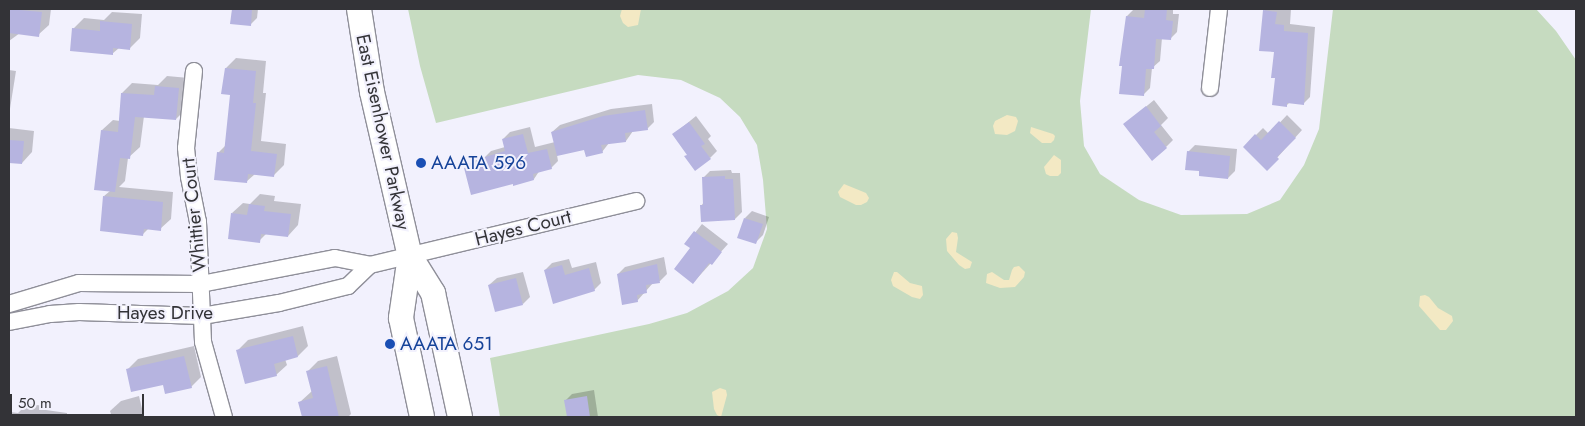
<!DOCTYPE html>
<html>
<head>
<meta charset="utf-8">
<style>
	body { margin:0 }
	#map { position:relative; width:1585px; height:426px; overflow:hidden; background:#f2f1fd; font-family:Jost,sans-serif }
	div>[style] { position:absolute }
	.green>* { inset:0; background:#c6dbc0 }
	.sand>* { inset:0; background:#f3e9c4 }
	.shadow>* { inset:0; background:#0003 }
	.building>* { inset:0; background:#b6b4e0 }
	.roads { filter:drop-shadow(1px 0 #8f8f99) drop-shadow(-1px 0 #8f8f99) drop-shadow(0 1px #8f8f99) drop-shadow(0 -1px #8f8f99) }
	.minor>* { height:16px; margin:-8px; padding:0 8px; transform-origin:8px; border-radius:8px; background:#fff }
	.secondary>* { height:24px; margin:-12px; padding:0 12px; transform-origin:12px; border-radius:12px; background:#fff }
	.dots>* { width:14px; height:14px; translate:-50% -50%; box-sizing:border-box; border:2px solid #f2f1fd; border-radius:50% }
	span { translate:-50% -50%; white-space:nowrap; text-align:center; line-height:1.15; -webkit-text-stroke:4px #f2f1fd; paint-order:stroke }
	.street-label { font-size:19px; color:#333337 }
	.transit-label { font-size:19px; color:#164399 }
	.left { translate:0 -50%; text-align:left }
	.frame { position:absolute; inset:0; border:10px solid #333337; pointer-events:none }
	.scale { position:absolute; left:10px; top:394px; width:134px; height:22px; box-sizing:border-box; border:2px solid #333337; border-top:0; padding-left:6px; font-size:15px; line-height:18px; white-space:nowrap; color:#333337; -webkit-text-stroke:4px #f2f1fd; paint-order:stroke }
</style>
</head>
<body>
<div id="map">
	<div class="green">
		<i style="clip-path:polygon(408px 9px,1091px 9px,1080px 101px,1084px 146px,1100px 174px,1139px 200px,1181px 215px,1247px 214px,1280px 200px,1304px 165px,1319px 129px,1333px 9px,1536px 9px,1556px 31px,1576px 60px,1576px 417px,500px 417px,490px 358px,649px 324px,687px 313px,728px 291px,753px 268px,767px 229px,763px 180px,757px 145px,740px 117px,720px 98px,681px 80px,638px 75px,436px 123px,420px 66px)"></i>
	</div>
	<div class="sand">
		<i style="clip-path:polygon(622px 9px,641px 9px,638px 25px,628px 27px,623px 23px,620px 16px)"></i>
		<i style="clip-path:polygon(1007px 115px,1016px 117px,1018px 121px,1015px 131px,1007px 135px,995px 134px,993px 126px,995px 121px)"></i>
		<i style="clip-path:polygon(1031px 127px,1053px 134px,1055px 136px,1054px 140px,1051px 143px,1042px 143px,1030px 133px)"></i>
		<i style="clip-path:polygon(1054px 155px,1061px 160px,1061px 173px,1058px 176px,1050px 176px,1046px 174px,1044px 167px)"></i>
		<i style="clip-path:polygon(844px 184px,866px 193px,869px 198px,867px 202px,861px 205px,856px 205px,840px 197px,838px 192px)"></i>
		<i style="clip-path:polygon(952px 232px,957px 233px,958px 238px,956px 252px,972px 262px,970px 268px,965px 269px,959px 265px,947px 251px,946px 239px)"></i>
		<i style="clip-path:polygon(1019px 266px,1025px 272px,1024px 277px,1015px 287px,1000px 288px,986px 283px,987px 274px,992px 272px,1004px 280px,1009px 280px,1012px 270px,1014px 267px)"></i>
		<i style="clip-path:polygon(894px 272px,897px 272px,910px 283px,922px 286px,923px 295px,920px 299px,912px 297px,893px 286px,891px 280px)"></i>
		<i style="clip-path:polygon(1425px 295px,1429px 297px,1438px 308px,1452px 316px,1453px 321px,1446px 330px,1440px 330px,1419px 306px,1420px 296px)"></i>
		<i style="clip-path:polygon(720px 388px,726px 390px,727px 395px,721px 417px,717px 415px,714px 409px,712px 392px)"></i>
	</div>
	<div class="shadow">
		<i style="clip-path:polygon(9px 9px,51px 9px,49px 25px,38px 35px,20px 33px,9px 41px)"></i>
		<i style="clip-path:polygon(233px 9px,258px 9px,257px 18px,250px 25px,231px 23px)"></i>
		<i style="clip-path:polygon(1134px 9px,1173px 9px,1173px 14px,1179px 14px,1177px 32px,1170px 39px,1162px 38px,1160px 61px,1152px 68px,1150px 88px,1143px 95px,1127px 16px)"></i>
		<i style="clip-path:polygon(1266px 9px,1291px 9px,1290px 24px,1315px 27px,1310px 97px,1303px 104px,1290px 102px,1286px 106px,1277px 77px,1275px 51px,1264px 11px)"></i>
		<i style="clip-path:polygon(112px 12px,142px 14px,140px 38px,129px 49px,119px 48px,112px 54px,73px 29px,84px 18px,104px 20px)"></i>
		<i style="clip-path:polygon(236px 58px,266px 61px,263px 93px,266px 93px,261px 141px,286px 144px,284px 165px,273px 176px,255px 174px,246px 182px,218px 153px,226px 145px,232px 94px,226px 68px)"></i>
		<i style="clip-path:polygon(9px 70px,16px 71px,9px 115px)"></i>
		<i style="clip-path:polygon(167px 76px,189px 78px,186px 109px,176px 119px,144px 116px,140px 147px,128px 158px,125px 181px,119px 187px,173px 192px,171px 219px,160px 229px,149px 228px,143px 234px,104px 196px,110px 191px,102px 130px,113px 120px,120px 121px,122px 93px,132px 83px,158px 85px)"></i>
		<i style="clip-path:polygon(1154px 100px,1168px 118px,1161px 125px,1173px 140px,1166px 147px,1125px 124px)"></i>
		<i style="clip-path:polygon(652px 104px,654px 122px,647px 129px,633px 131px,626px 141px,609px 143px,602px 152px,585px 148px,557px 155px,558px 161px,551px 168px,540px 170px,534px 179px,465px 169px,472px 161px,483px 159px,491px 151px,505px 147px,503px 139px,510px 132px,530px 127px,535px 147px,555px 142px,552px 132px,560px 125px,611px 109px)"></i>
		<i style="clip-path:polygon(1287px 115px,1302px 130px,1267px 169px,1244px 147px,1263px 128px,1269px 134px)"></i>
		<i style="clip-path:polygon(696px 116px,711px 136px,708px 139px,717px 151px,710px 158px,674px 134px)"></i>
		<i style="clip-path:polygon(9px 128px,34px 131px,32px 152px,22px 163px,9px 161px)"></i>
		<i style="clip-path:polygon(1195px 145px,1237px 149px,1235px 171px,1228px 178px,1201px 170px,1188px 152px)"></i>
		<i style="clip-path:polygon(731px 170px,732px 173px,740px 173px,742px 212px,735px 219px,701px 206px,704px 202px,703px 178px,710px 171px)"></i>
		<i style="clip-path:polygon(260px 194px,275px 196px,274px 201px,301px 204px,298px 225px,288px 236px,267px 233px,259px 241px,232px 213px,243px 203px,250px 204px)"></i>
		<i style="clip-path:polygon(752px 211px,769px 217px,763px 235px,756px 242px,745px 218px)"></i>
		<i style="clip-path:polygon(702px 224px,728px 244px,693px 283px,692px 248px,686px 244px)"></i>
		<i style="clip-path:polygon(664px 257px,667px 274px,660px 281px,653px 283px,637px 301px,618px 274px,625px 267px)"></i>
		<i style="clip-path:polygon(569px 259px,572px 268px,596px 262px,601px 283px,594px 290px,545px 270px,552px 263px)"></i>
		<i style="clip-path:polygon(523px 272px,530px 297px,523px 304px,489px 285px,497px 278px)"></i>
		<i style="clip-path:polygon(303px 326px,308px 346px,298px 356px,285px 359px,287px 365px,276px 375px,238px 350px,248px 340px)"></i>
		<i style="clip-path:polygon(194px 346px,201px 377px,191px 387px,164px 383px,127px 370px,138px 359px)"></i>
		<i style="clip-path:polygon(337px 356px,351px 414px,348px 417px,303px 417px,300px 402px,312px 391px,308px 371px,318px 361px)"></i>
		<i style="clip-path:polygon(594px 390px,598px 417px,568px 417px,565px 401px,572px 394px)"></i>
		<i style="clip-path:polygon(139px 396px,144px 417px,112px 417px,110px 411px,121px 401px)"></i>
		<i style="clip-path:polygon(27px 404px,46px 406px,46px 410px,67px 413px,67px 417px,9px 417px,10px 412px,18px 413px)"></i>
	</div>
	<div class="building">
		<i style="clip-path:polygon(9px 9px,42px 12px,39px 37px,9px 33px)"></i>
		<i style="clip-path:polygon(232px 9px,252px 9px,251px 26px,230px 24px)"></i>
		<i style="clip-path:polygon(1145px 9px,1167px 9px,1166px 20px,1173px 21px,1171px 40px,1156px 39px,1154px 69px,1146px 69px,1144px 96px,1119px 94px,1122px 66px,1119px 66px,1126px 16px,1144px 18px)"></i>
		<i style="clip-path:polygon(1263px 10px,1277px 12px,1275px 24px,1284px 25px,1284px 31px,1308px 33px,1304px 105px,1287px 103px,1287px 107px,1272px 105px,1275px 78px,1271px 78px,1274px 52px,1259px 51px)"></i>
		<i style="clip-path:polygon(100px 21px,132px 24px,130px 50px,113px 48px,113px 55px,70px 51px,72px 28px,100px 31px)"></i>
		<i style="clip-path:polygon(225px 68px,256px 71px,253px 103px,256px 103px,251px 151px,277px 154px,274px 177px,248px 174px,247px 183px,214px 180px,217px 152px,224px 153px,230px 95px,221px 94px)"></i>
		<i style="clip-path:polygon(155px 86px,179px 88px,176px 120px,135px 117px,130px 159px,120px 158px,115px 192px,94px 190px,101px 130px,118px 132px,121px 93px,154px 95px)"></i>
		<i style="clip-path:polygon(1146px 106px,1161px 126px,1154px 132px,1167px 148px,1152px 161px,1123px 124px)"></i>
		<i style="clip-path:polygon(645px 110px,648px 130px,625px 133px,626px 142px,601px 145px,603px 153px,586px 157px,584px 150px,557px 156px,551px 132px,603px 116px)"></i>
		<i style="clip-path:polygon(1279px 121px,1296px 138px,1277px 157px,1279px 159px,1267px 171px,1243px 147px,1255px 134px,1261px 140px)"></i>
		<i style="clip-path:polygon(689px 122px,705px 144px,701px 146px,711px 159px,695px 171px,684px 156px,687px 155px,672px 134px)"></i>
		<i style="clip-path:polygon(523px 134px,528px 153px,547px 149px,552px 169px,533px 174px,534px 180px,513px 186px,513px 184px,471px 195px,464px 168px,483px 163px,482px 158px,505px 151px,502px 139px)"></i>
		<i style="clip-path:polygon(9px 140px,24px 141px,22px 164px,9px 163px)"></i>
		<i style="clip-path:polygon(1187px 151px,1230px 156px,1228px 179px,1199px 176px,1199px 171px,1185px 170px)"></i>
		<i style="clip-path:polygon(725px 176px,725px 179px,733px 179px,735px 220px,701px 222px,700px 205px,703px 205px,702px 177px)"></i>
		<i style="clip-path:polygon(103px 196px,163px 202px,161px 231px,144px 229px,143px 236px,100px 231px)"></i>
		<i style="clip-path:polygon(249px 204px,265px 206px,264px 211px,291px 214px,288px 237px,261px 234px,260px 243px,228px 239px,231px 213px,247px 215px)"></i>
		<i style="clip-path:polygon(744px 218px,763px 224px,756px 244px,737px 238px)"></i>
		<i style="clip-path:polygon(694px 231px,722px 252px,712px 265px,709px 263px,693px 284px,674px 269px,690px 248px,684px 244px)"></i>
		<i style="clip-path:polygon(657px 264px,660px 283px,646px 285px,647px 293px,637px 295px,638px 302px,622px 305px,617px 274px)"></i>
		<i style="clip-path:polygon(562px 265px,565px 275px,589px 268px,595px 291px,553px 304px,544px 270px)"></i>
		<i style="clip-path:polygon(516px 278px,523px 305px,495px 312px,488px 285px)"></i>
		<i style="clip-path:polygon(293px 336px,298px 357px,274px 364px,277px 376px,245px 384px,236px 350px)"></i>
		<i style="clip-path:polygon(184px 356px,192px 388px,165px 394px,163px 385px,131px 392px,126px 369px)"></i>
		<i style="clip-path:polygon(327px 366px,339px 417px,302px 417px,298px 402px,313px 398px,306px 371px)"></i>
		<i style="clip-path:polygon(587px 396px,590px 417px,567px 417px,564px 400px)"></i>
	</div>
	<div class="roads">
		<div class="minor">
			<i style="left:194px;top:71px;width:77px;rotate:95.9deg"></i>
			<i style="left:186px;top:148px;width:29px;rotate:84deg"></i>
			<i style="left:189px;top:177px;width:46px;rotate:78.7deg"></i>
			<i style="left:198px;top:222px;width:120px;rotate:87.6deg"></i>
			<i style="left:203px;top:342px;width:78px;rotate:74.4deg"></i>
			<i style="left:1210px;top:88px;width:80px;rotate:-83.5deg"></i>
			<i style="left:9px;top:304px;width:73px;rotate:-16.7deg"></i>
			<i style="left:79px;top:283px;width:122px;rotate:0.5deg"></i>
			<i style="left:201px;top:284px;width:136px;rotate:-11deg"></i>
			<i style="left:335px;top:258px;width:36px;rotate:11deg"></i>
			<i style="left:370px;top:265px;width:274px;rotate:-13.5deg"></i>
			<i style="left:9px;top:322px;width:42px;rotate:-11deg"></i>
			<i style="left:50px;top:314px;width:29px;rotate:-4deg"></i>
			<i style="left:79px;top:312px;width:123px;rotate:1.9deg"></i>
			<i style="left:202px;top:316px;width:78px;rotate:-9.6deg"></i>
			<i style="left:279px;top:303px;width:71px;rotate:-13.8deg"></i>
			<i style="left:348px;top:286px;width:30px;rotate:-44deg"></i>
		</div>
		<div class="secondary">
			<i style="left:359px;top:9px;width:84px;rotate:81.1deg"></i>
			<i style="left:372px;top:92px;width:168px;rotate:77deg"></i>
			<i style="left:410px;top:256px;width:44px;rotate:58.1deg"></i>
			<i style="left:433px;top:293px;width:127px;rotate:77.7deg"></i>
			<i style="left:410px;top:256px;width:63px;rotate:98.3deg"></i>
			<i style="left:401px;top:318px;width:101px;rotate:78deg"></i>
		</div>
	</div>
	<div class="dots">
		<i style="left:421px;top:163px;background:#1a4fb4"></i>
		<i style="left:390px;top:344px;background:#1a4fb4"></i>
	</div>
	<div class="street-label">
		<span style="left:383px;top:132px;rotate:78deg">East Eisenhower Parkway</span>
		<span style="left:194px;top:215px;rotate:-96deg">Whittier Court</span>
		<span style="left:523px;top:228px;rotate:-14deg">Hayes Court</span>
		<span style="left:165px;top:313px">Hayes Drive</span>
	</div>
	<div class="transit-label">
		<span class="left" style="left:431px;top:163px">AAATA 596</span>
		<span class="left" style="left:400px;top:344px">AAATA 651</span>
	</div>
	<div class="frame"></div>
	<div class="scale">50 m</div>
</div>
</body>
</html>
